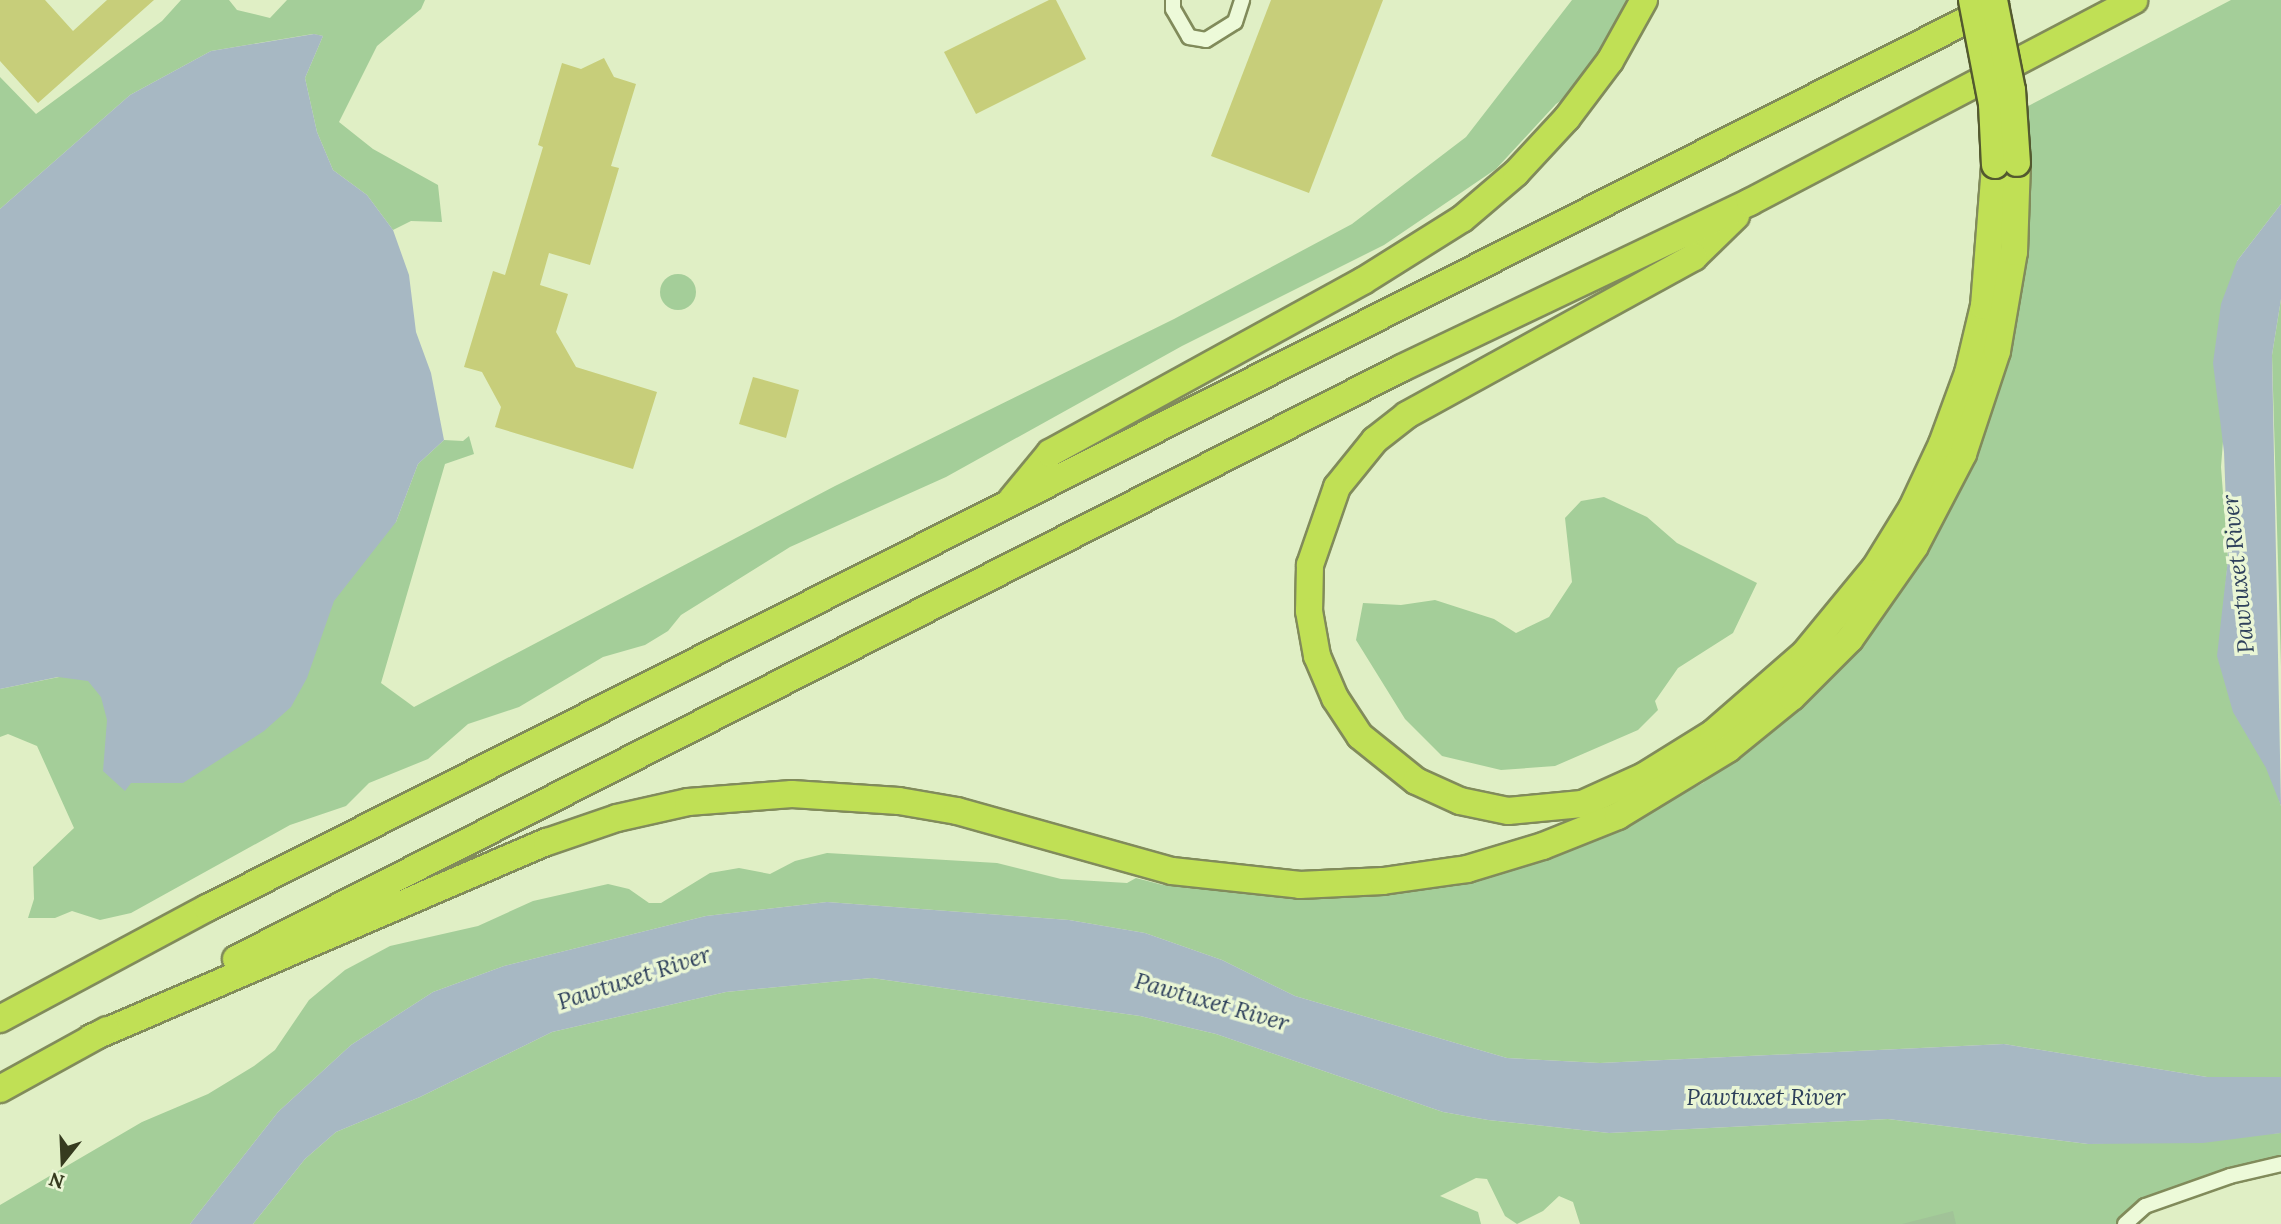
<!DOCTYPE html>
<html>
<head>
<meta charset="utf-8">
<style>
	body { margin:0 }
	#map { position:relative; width:2281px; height:1224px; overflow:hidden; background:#e0efc5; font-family:Lora,serif }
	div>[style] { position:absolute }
	.green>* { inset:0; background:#a4ce99 }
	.round { border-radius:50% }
	.cemetery>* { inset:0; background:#a1c398 }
	.water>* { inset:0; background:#a7b8c3 }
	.building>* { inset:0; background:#c7ce7a }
	.roads { filter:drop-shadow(2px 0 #818b5b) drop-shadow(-2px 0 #818b5b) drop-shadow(0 2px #818b5b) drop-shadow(0 -2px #818b5b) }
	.minor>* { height:14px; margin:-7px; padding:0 7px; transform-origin:7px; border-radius:7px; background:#edfad9 }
	.motorway>* { height:26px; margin:-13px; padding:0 13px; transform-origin:13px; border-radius:13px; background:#c0e055 }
	.bridges { filter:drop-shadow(2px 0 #53592f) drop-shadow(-2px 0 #53592f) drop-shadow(0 2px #53592f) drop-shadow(0 -2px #53592f) }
	.motorway-bridge>* { height:26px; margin:-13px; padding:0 13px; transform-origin:13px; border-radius:13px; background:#c0e055 }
	span { translate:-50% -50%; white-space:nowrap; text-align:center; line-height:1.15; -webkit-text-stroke:7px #eaf6d5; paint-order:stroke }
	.water-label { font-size:23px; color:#2e405b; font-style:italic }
	.north { position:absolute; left:28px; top:1126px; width:70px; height:70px; -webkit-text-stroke:5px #eaf6d5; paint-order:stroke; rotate:198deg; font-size:19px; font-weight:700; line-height:28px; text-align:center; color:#363b1f }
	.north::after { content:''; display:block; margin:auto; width:24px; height:32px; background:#363b1f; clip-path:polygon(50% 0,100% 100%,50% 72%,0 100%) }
</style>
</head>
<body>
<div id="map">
	<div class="green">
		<i style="clip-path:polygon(181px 0,229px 0,237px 10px,270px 18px,287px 0,425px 0,421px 9px,377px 46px,339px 122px,373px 149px,438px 185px,442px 222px,411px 221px,393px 230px,367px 195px,333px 170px,317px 132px,305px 78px,323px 36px,313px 34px,211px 51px,130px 95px,0 209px,0 77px,36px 114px,162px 21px)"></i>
		<i style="clip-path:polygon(1572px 0,1630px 0,1577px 90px,1556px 104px,1496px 169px,1384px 245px,1182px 346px,946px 477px,790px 547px,681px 615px,668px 631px,645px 645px,603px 657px,519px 707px,468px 724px,428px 759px,369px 783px,346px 806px,290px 825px,131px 913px,100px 920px,72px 911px,55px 918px,28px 918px,34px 899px,33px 867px,74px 828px,37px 746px,8px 734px,0 737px,0 689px,59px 677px,396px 522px,418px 464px,444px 440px,463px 441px,469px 436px,474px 454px,445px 464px,381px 683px,414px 707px,835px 486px,1174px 319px,1352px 224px,1466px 137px)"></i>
		<i style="clip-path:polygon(2231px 0,2281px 0,2281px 204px,2237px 261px,2221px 467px,2228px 559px,2223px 613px,2281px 806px,2281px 1077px,2207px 1077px,2004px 1044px,1600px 1063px,1507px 1058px,1295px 996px,1222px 960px,1145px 933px,1069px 920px,827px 902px,706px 916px,504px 966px,433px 992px,351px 1045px,278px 1112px,190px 1224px,0 1224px,0 1205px,142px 1122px,208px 1094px,254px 1066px,275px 1050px,309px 1000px,345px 970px,390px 946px,478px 926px,533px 901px,608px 884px,629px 889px,649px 903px,661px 903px,710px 873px,739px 868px,770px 874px,795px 861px,827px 853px,997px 863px,1061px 879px,1127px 883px,1136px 878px,1163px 885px,1301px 896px,1478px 879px,1581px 846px,1703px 783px,1841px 666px,2027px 233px,2030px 129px,2014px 127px,2011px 115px)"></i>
		<i class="round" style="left:660px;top:274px;width:36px;height:36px"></i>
		<i style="clip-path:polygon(2281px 299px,2281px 666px,2272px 355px)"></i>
		<i style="clip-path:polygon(1604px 497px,1647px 517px,1677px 543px,1757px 583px,1733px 633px,1678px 668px,1655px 701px,1658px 710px,1638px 730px,1555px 766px,1501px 770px,1442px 756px,1405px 719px,1356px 640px,1363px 603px,1401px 605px,1435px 600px,1494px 619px,1516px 633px,1549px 617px,1572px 582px,1565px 518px,1581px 501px)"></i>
		<i style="clip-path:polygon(872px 978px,1140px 1016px,1216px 1034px,1443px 1112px,1488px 1120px,1609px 1133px,1888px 1119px,2088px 1144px,2281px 1133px,2281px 1156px,2223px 1170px,2142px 1210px,2125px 1224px,1580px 1224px,1573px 1202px,1559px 1196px,1543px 1211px,1517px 1224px,1505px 1216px,1487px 1179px,1476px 1178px,1440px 1196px,1478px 1212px,1481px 1224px,253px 1224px,305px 1159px,336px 1132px,420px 1097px,552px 1032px,726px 992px)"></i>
	</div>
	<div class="cemetery">
		<i style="clip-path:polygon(1953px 1211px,1956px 1224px,1902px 1224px)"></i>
	</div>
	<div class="water">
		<i style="clip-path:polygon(314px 34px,323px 36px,305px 78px,317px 132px,333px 170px,367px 195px,393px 230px,409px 275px,416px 332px,431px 373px,444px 440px,418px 464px,396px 522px,334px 601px,307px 678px,291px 707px,264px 731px,183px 783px,131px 783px,125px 791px,103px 771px,107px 720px,101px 697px,88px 681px,58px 677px,0 689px,0 209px,130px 95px,211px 51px)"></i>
		<i style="clip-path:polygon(2281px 204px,2281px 299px,2272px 355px,2281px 806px,2266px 768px,2233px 712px,2217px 656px,2228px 559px,2224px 452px,2213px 363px,2221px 304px,2237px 261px)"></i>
		<i style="clip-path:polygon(827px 902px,1069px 920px,1145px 933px,1222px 960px,1295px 996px,1507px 1058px,1600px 1063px,2004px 1044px,2207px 1077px,2281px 1077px,2281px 1133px,2203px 1143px,2088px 1144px,1888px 1119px,1609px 1133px,1488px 1120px,1443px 1112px,1216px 1034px,1140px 1016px,872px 978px,726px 992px,552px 1032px,420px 1097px,336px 1132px,305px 1159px,253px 1224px,190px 1224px,278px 1112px,351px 1045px,433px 992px,504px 966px,706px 916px)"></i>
	</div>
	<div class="building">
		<i style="clip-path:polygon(0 0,45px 0,73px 31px,107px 0,154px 0,38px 103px,0 61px)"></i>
		<i style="clip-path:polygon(1049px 0,1056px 0,1086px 59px,976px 114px,944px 52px)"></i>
		<i style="clip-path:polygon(1271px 0,1383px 0,1309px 193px,1211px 156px)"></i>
		<i style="clip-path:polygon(604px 58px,614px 77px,636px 84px,611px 166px,619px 168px,590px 265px,549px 253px,540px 285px,568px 294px,556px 332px,576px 367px,657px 392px,633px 469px,495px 427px,501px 407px,482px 372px,464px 367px,493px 271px,505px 275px,543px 147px,538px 145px,562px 63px,581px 69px)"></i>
		<i style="clip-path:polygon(753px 377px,799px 390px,786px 438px,739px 424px)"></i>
	</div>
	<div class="roads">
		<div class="minor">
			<i style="left:1173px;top:0;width:9px;rotate:90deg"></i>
			<i style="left:1173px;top:9px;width:32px;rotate:60deg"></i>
			<i style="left:1189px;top:37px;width:17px;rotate:10deg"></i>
			<i style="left:1206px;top:40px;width:34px;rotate:-32deg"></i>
			<i style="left:1235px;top:22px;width:23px;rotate:-72deg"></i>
			<i style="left:2125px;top:1224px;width:27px;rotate:-42deg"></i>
			<i style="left:2145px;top:1206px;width:90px;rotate:-19.4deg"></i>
			<i style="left:2230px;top:1176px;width:52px;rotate:-13.2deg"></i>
		</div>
		<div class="motorway">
			<i style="left:1736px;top:216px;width:59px;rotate:135.7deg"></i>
			<i style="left:1694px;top:257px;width:328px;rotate:151.2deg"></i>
			<i style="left:1407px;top:415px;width:41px;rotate:142deg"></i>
			<i style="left:1375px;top:440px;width:60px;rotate:129deg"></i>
			<i style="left:1337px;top:487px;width:83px;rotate:109.1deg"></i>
			<i style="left:1310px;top:565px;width:46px;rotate:91.2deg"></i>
			<i style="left:1309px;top:611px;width:46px;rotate:79.9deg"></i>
			<i style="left:1317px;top:656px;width:46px;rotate:66.8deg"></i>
			<i style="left:1335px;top:698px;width:45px;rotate:56.7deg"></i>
			<i style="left:1360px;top:736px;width:72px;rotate:38.8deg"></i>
			<i style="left:1416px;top:781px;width:48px;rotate:24.4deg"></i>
			<i style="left:1460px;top:801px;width:49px;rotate:11.8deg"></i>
			<i style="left:1508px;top:811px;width:74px;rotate:-5.4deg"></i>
			<i style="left:1582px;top:804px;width:68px;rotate:-24.3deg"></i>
			<i style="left:1644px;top:776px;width:81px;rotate:-31.9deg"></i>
			<i style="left:1713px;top:733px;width:121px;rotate:-41deg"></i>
			<i style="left:1804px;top:654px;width:112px;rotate:-50.5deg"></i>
			<i style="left:1875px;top:568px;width:70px;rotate:-58.3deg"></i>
			<i style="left:1912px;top:508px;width:71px;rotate:-64.9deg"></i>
			<i style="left:1942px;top:444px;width:76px;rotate:-69.9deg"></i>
			<i style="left:1968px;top:373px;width:69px;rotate:-76.6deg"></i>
			<i style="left:1984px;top:306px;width:141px;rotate:-85.5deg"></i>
			<i style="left:1012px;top:499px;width:60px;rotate:-50.4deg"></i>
			<i style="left:1050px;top:453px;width:357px;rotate:-28.8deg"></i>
			<i style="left:1363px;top:281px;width:117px;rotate:-32.1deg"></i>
			<i style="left:1462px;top:219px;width:71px;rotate:-40.4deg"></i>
			<i style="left:1516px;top:173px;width:75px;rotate:-47.2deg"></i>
			<i style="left:1567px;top:118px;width:71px;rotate:-53deg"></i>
			<i style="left:1610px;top:61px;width:70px;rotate:-60.9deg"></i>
			<i style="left:236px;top:959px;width:1307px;rotate:-26.88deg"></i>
			<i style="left:1402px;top:368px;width:386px;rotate:-25.5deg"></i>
			<i style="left:1750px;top:202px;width:434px;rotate:-27.7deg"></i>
			<i style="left:0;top:1019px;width:235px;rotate:-28.2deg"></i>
			<i style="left:207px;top:908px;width:2003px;rotate:-26.77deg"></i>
			<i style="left:91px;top:1038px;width:496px;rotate:-23.3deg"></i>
			<i style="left:547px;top:842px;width:74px;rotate:-18.9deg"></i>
			<i style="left:617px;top:818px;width:73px;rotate:-12.7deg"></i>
			<i style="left:688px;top:802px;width:104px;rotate:-4.4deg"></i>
			<i style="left:792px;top:794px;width:107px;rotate:3.7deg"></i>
			<i style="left:899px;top:801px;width:59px;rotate:9.8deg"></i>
			<i style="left:957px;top:811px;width:223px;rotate:15.6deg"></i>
			<i style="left:1172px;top:871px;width:129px;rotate:6.2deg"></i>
			<i style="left:1300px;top:885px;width:83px;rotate:-2.8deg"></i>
			<i style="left:1383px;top:881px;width:85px;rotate:-8.1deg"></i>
			<i style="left:1467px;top:869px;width:79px;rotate:-16.8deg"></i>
			<i style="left:1543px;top:846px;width:81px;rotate:-21.8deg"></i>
			<i style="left:1618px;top:816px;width:129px;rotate:-31.3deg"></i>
			<i style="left:1728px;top:749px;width:82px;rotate:-39.1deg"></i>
			<i style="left:1792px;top:697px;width:82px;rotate:-45deg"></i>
			<i style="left:1850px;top:639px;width:113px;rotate:-55deg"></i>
			<i style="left:1915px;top:546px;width:104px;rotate:-62.4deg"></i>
			<i style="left:1963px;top:454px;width:108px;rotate:-71.7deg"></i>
			<i style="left:1997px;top:351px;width:100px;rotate:-80.3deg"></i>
			<i style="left:2014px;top:252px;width:89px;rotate:-88.1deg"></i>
			<i style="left:0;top:1089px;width:122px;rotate:-28.9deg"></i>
		</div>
	</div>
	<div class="bridges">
		<div class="motorway-bridge">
			<i style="left:1972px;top:0;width:106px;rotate:79.1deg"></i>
			<i style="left:1992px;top:104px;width:61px;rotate:87.2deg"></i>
			<i style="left:1994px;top:0;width:92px;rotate:78.7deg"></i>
			<i style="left:2012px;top:90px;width:73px;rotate:86.1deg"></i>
		</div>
	</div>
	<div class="water-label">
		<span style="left:2238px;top:574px;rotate:-96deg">Pawtuxet River</span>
		<span style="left:634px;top:978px;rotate:-18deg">Pawtuxet River</span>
		<span style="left:1212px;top:1002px;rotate:16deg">Pawtuxet River</span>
		<span style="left:1766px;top:1097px">Pawtuxet River</span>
	</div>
	<div class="north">N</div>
</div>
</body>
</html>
